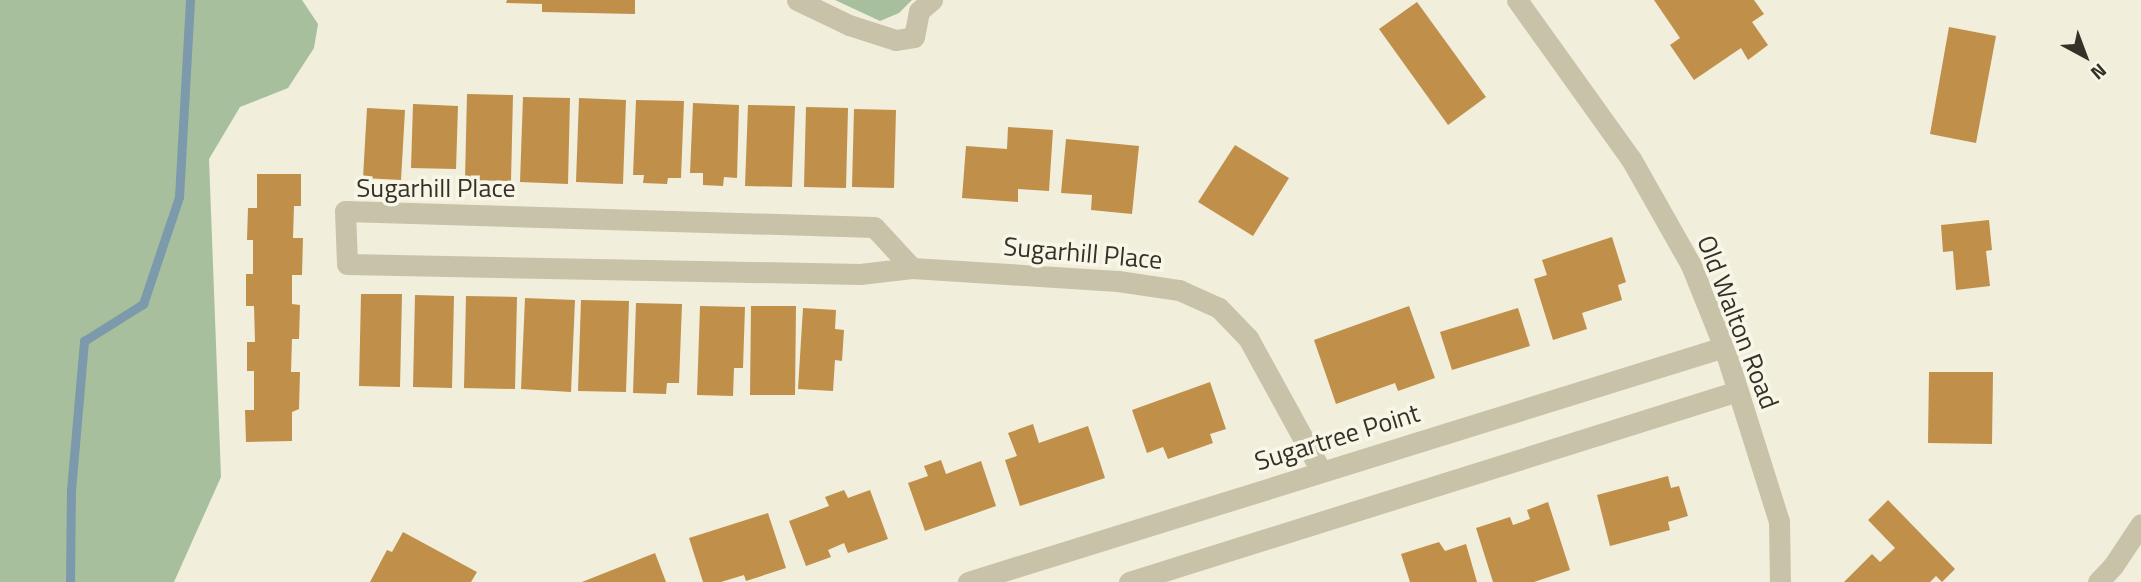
<!DOCTYPE html>
<html>
<head>
<meta charset="utf-8">
<style>
	body { margin:0 }
	#map { position:relative; width:2141px; height:582px; overflow:hidden; background:#f1eedb; font-family:"Titillium Web",sans-serif }
	div>[style] { position:absolute }
	.green>* { inset:0; background:#a7bf9c }
	.stream>* { height:9px; margin:-4.5px; padding:0 4.5px; transform-origin:4.5px; border-radius:4.5px; background:#7c9aac }
	.building>* { inset:0; background:#c08f4a }
	.street>* { height:21px; margin:-10.5px; padding:0 10.5px; transform-origin:10.5px; border-radius:10.5px; background:#c8c2a8 }
	span { translate:-50% -50%; white-space:nowrap; text-align:center; line-height:1.15; -webkit-text-stroke:7px #f8f6e7; paint-order:stroke }
	.street-label { font-size:26px; color:#353028 }
	.north { position:absolute; left:2050px; top:21px; width:70px; height:70px; -webkit-text-stroke:5px #f8f6e7; paint-order:stroke; rotate:139deg; font-size:19px; font-weight:700; line-height:28px; text-align:center; color:#353028 }
	.north::after { content:''; display:block; margin:auto; width:24px; height:32px; background:#353028; clip-path:polygon(50% 0,100% 100%,50% 72%,0 100%) }
</style>
</head>
<body>
<div id="map">
	<div class="green">
		<i style="clip-path:polygon(0 0,302px 0,318px 24px,314px 48px,288px 88px,240px 107px,209px 159px,221px 477px,174px 582px,0 582px)"></i>
		<i style="clip-path:polygon(835px 0,912px 0,899px 13px,880px 21px)"></i>
	</div>
	<div class="stream">
		<i style="left:70px;top:582px;width:92px;rotate:-89.4deg"></i>
		<i style="left:71px;top:490px;width:150px;rotate:-85deg"></i>
		<i style="left:84px;top:341px;width:70px;rotate:-32.1deg"></i>
		<i style="left:143px;top:304px;width:113px;rotate:-71.4deg"></i>
		<i style="left:179px;top:197px;width:197px;rotate:-86.8deg"></i>
	</div>
	<div class="building">
		<i style="clip-path:polygon(507px 0,635px 0,635px 14px,542px 12px,542px 4px,506px 3px)"></i>
		<i style="clip-path:polygon(1654px 0,1754px 0,1764px 14px,1752px 22px,1768px 45px,1748px 60px,1741px 48px,1694px 80px,1670px 45px,1680px 38px)"></i>
		<i style="clip-path:polygon(1417px 2px,1486px 97px,1448px 125px,1379px 29px)"></i>
		<i style="clip-path:polygon(1949px 27px,1996px 36px,1976px 143px,1930px 134px)"></i>
		<i style="clip-path:polygon(467px 94px,513px 95px,511px 181px,465px 180px)"></i>
		<i style="clip-path:polygon(523px 97px,570px 98px,568px 184px,520px 182px)"></i>
		<i style="clip-path:polygon(579px 98px,626px 100px,623px 184px,576px 182px)"></i>
		<i style="clip-path:polygon(636px 100px,684px 101px,681px 178px,668px 178px,667px 184px,643px 183px,644px 175px,633px 175px)"></i>
		<i style="clip-path:polygon(693px 103px,739px 105px,737px 178px,724px 177px,723px 186px,703px 185px,703px 173px,690px 173px)"></i>
		<i style="clip-path:polygon(413px 104px,458px 106px,456px 169px,411px 168px)"></i>
		<i style="clip-path:polygon(748px 105px,795px 106px,792px 187px,745px 186px)"></i>
		<i style="clip-path:polygon(806px 107px,848px 108px,846px 188px,804px 187px)"></i>
		<i style="clip-path:polygon(367px 108px,405px 110px,401px 180px,363px 178px)"></i>
		<i style="clip-path:polygon(854px 109px,896px 110px,894px 188px,852px 187px)"></i>
		<i style="clip-path:polygon(1008px 127px,1053px 130px,1049px 191px,1018px 189px,1018px 202px,962px 198px,966px 146px,1007px 149px)"></i>
		<i style="clip-path:polygon(1066px 139px,1139px 146px,1132px 214px,1091px 210px,1092px 195px,1061px 193px)"></i>
		<i style="clip-path:polygon(1235px 145px,1289px 178px,1253px 236px,1198px 202px)"></i>
		<i style="clip-path:polygon(257px 174px,301px 174px,301px 206px,294px 206px,293px 238px,303px 238px,302px 275px,292px 275px,292px 304px,300px 305px,299px 339px,292px 339px,291px 372px,300px 372px,299px 409px,292px 412px,292px 441px,246px 442px,245px 410px,254px 410px,254px 371px,247px 371px,247px 342px,255px 342px,254px 306px,246px 306px,246px 274px,253px 274px,253px 240px,247px 240px,248px 208px,257px 208px)"></i>
		<i style="clip-path:polygon(1989px 220px,1992px 250px,1986px 251px,1990px 286px,1956px 290px,1953px 251px,1943px 252px,1941px 225px)"></i>
		<i style="clip-path:polygon(1612px 237px,1626px 282px,1618px 285px,1622px 300px,1582px 313px,1587px 329px,1553px 340px,1534px 279px,1547px 275px,1542px 260px)"></i>
		<i style="clip-path:polygon(361px 294px,402px 294px,400px 387px,359px 386px)"></i>
		<i style="clip-path:polygon(415px 295px,454px 296px,452px 388px,413px 387px)"></i>
		<i style="clip-path:polygon(466px 296px,517px 297px,515px 389px,464px 388px)"></i>
		<i style="clip-path:polygon(525px 298px,575px 300px,571px 392px,521px 389px)"></i>
		<i style="clip-path:polygon(581px 300px,629px 301px,626px 392px,578px 391px)"></i>
		<i style="clip-path:polygon(636px 303px,682px 304px,679px 383px,667px 383px,666px 394px,633px 393px)"></i>
		<i style="clip-path:polygon(700px 306px,745px 307px,743px 368px,734px 368px,733px 396px,697px 395px)"></i>
		<i style="clip-path:polygon(751px 306px,796px 306px,795px 395px,750px 395px)"></i>
		<i style="clip-path:polygon(1409px 306px,1435px 378px,1398px 391px,1395px 383px,1336px 404px,1314px 340px)"></i>
		<i style="clip-path:polygon(803px 308px,836px 310px,835px 329px,844px 330px,842px 361px,835px 360px,833px 391px,798px 389px)"></i>
		<i style="clip-path:polygon(1518px 308px,1530px 346px,1452px 370px,1440px 332px)"></i>
		<i style="clip-path:polygon(1929px 372px,1993px 372px,1992px 444px,1928px 443px)"></i>
		<i style="clip-path:polygon(1210px 382px,1226px 429px,1210px 434px,1213px 443px,1168px 459px,1163px 447px,1147px 453px,1132px 410px)"></i>
		<i style="clip-path:polygon(1033px 424px,1039px 443px,1088px 426px,1105px 478px,1020px 506px,1005px 460px,1017px 456px,1008px 433px)"></i>
		<i style="clip-path:polygon(941px 460px,946px 474px,981px 461px,996px 506px,925px 531px,908px 483px,928px 476px,924px 466px)"></i>
		<i style="clip-path:polygon(1668px 476px,1671px 488px,1679px 486px,1688px 516px,1668px 522px,1670px 530px,1610px 546px,1597px 495px)"></i>
		<i style="clip-path:polygon(844px 490px,848px 498px,870px 490px,888px 539px,848px 553px,844px 543px,828px 550px,831px 557px,806px 566px,789px 521px,829px 506px,825px 497px)"></i>
		<i style="clip-path:polygon(1888px 500px,1955px 569px,1942px 582px,1936px 576px,1930px 582px,1844px 582px,1872px 554px,1880px 562px,1895px 548px,1868px 520px)"></i>
		<i style="clip-path:polygon(1548px 502px,1570px 570px,1534px 582px,1493px 582px,1476px 528px,1510px 517px,1513px 525px,1530px 519px,1527px 510px)"></i>
		<i style="clip-path:polygon(768px 513px,786px 568px,746px 581px,744px 575px,721px 582px,703px 582px,689px 538px)"></i>
		<i style="clip-path:polygon(403px 532px,477px 572px,471px 582px,370px 582px,387px 550px,392px 552px)"></i>
		<i style="clip-path:polygon(1439px 542px,1445px 551px,1466px 544px,1477px 582px,1410px 582px,1401px 554px)"></i>
		<i style="clip-path:polygon(655px 553px,666px 582px,582px 582px)"></i>
	</div>
	<div class="street">
		<i style="left:797px;top:0;width:58px;rotate:25.7deg"></i>
		<i style="left:849px;top:25px;width:49px;rotate:17.7deg"></i>
		<i style="left:896px;top:40px;width:18px;rotate:-9deg"></i>
		<i style="left:914px;top:37px;width:26px;rotate:-79deg"></i>
		<i style="left:919px;top:11px;width:17px;rotate:-40deg"></i>
		<i style="left:1517px;top:0;width:196px;rotate:54.4deg"></i>
		<i style="left:1631px;top:159px;width:122px;rotate:60.5deg"></i>
		<i style="left:1691px;top:265px;width:88px;rotate:68.1deg"></i>
		<i style="left:1724px;top:347px;width:182px;rotate:72.5deg"></i>
		<i style="left:1779px;top:521px;width:61px;rotate:89.1deg"></i>
		<i style="left:912px;top:268px;width:56px;rotate:-132.8deg"></i>
		<i style="left:874px;top:227px;width:529px;rotate:-178.27deg"></i>
		<i style="left:345px;top:211px;width:53px;rotate:87.8deg"></i>
		<i style="left:347px;top:264px;width:513px;rotate:1.12deg"></i>
		<i style="left:860px;top:274px;width:52px;rotate:-6.6deg"></i>
		<i style="left:912px;top:268px;width:206px;rotate:3.6deg"></i>
		<i style="left:1118px;top:281px;width:62px;rotate:8.4deg"></i>
		<i style="left:1179px;top:290px;width:44px;rotate:24.2deg"></i>
		<i style="left:1219px;top:308px;width:42px;rotate:46deg"></i>
		<i style="left:1248px;top:338px;width:152px;rotate:61.2deg"></i>
		<i style="left:968px;top:582px;width:792px;rotate:-17.27deg"></i>
		<i style="left:1129px;top:582px;width:638px;rotate:-17.41deg"></i>
		<i style="left:2098px;top:582px;width:22px;rotate:-47deg"></i>
		<i style="left:2113px;top:566px;width:50px;rotate:-56.3deg"></i>
	</div>
	<div class="street-label">
		<span style="left:436px;top:188px">Sugarhill Place</span>
		<span style="left:1083px;top:253px;rotate:5deg">Sugarhill Place</span>
		<span style="left:1738px;top:322px;rotate:69deg">Old Walton Road</span>
		<span style="left:1337px;top:437px;rotate:-17deg">Sugartree Point</span>
	</div>
	<div class="north">N</div>
</div>
</body>
</html>
